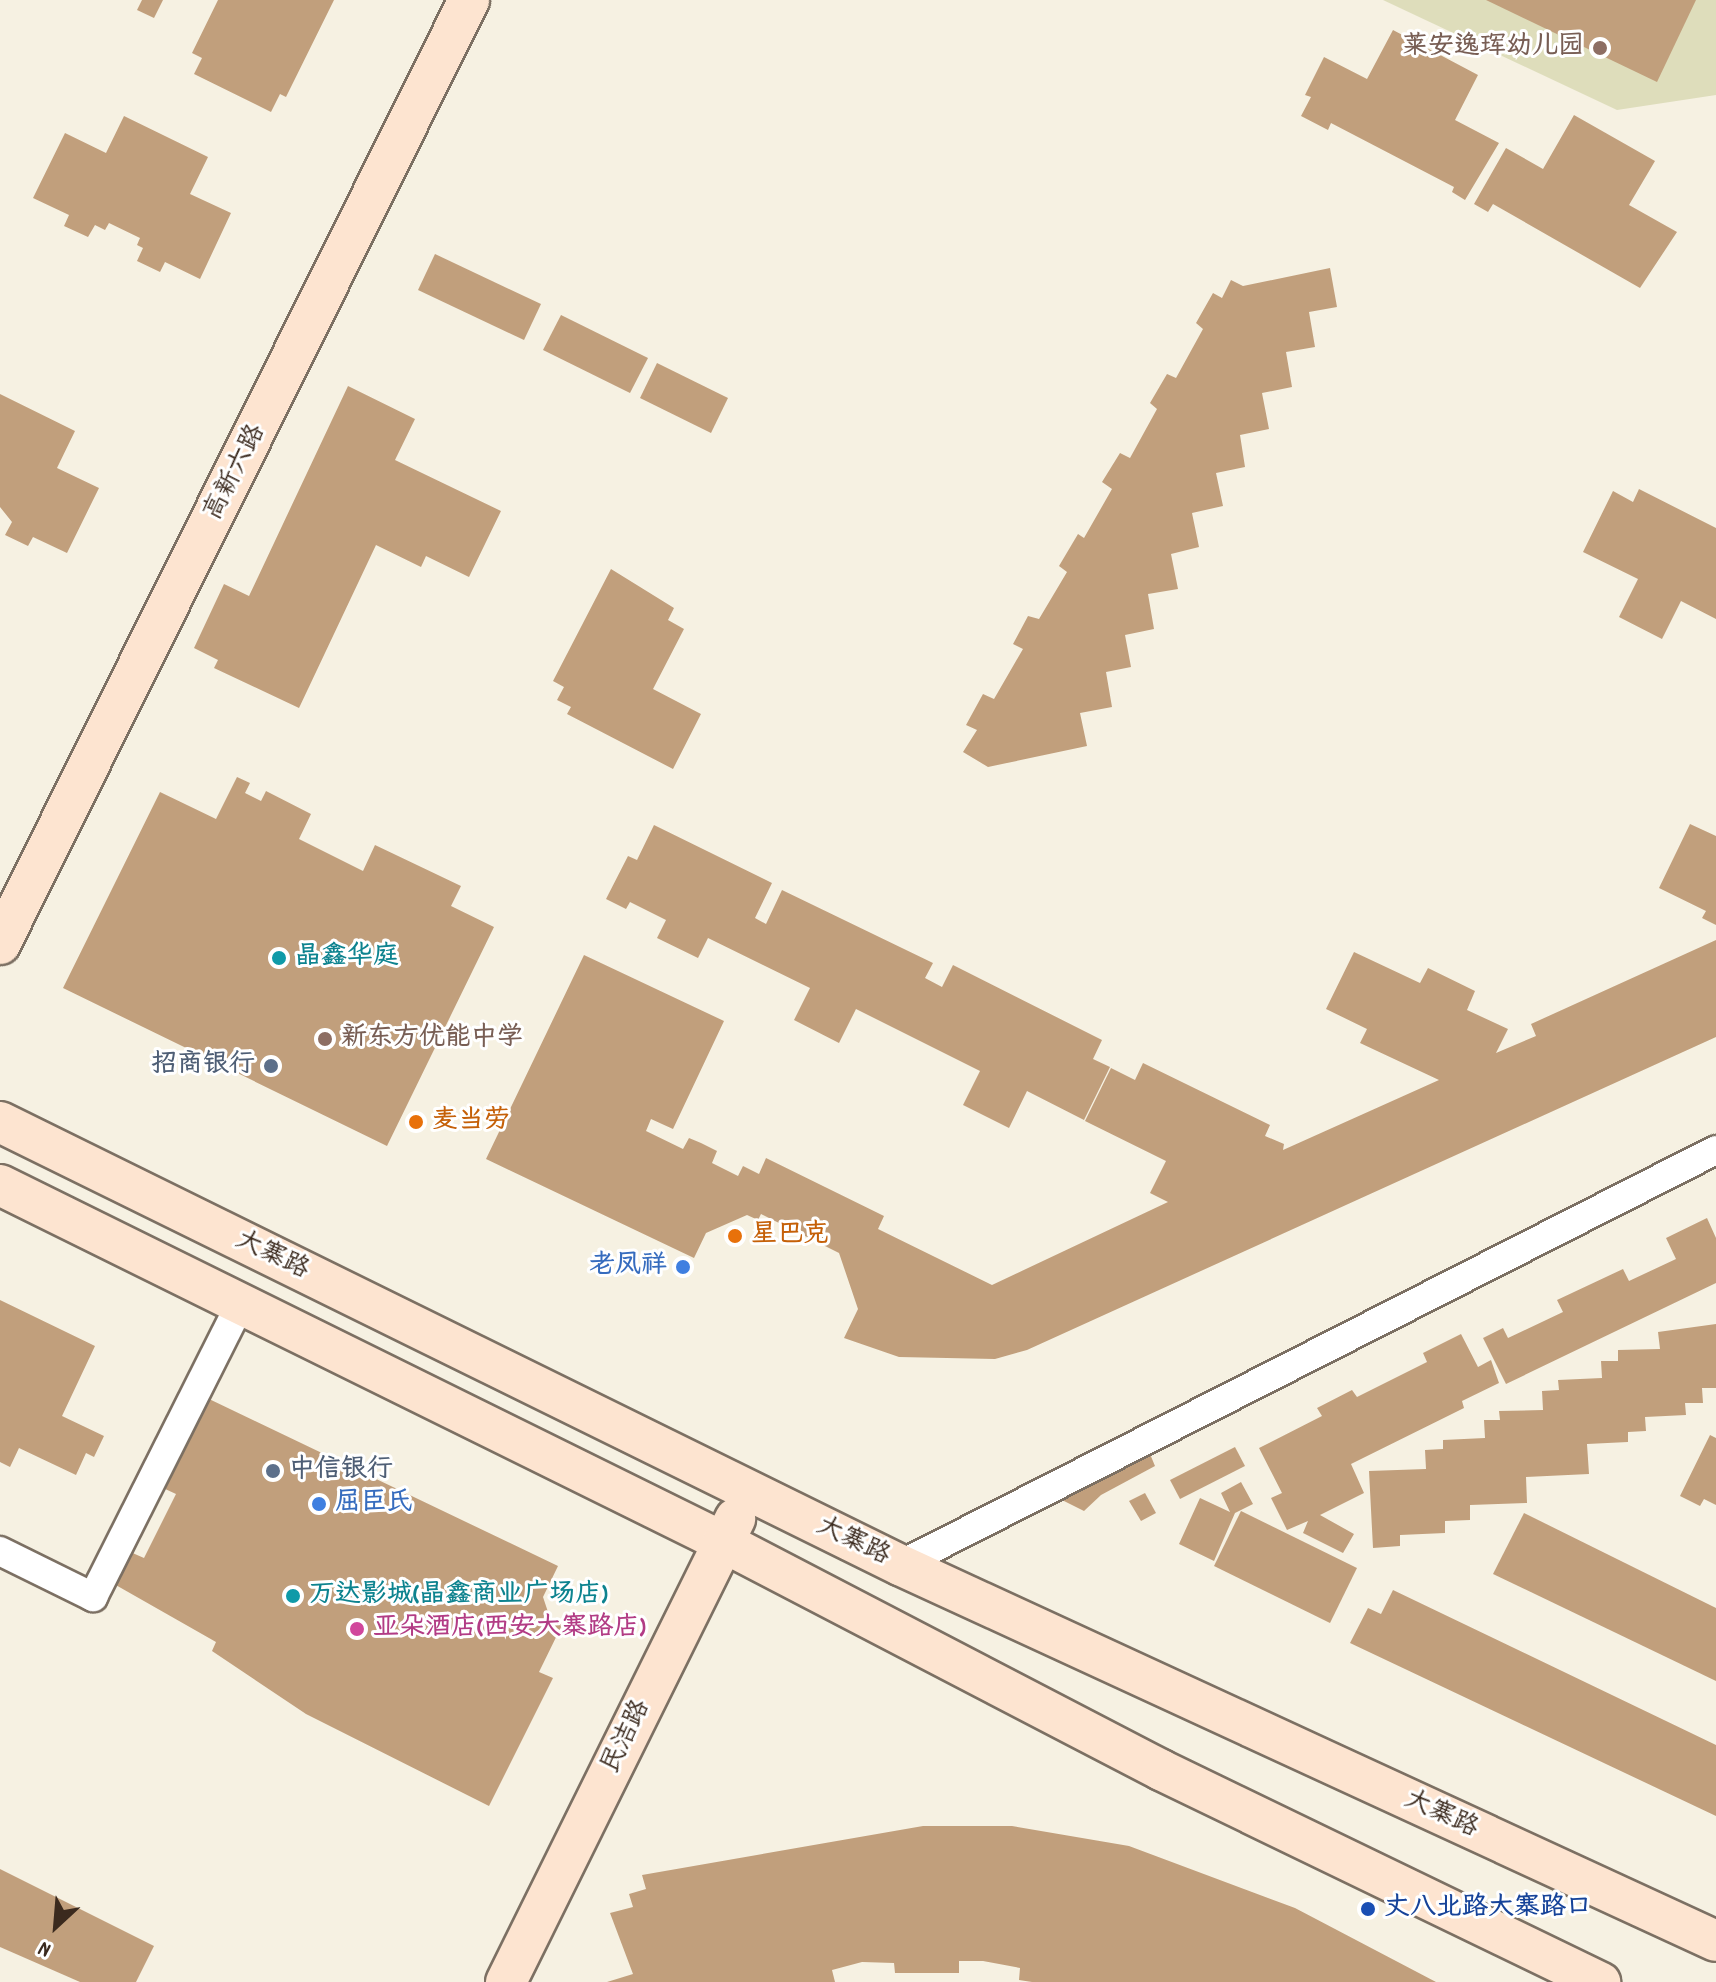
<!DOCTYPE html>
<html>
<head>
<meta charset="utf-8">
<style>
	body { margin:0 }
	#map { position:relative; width:1716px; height:1982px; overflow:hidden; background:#f6f1e2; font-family:Dekko,"LXGW WenKai TC",sans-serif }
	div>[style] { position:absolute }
	.built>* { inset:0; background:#deddbb }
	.building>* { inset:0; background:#c19f7c }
	.roads { filter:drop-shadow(2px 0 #7c7063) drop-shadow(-2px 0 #7c7063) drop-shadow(0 2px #7c7063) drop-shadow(0 -2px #7c7063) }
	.street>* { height:28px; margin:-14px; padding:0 14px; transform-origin:14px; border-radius:14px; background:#fff }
	.secondary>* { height:40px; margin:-20px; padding:0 20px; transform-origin:20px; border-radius:20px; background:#fde4d0 }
	.dots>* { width:22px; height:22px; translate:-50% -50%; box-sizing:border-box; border:4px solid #fff; border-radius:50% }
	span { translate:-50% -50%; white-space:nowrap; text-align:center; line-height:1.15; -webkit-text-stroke:6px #fff; paint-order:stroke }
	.education-label { font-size:26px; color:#785e54; font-weight:700 }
	.right { translate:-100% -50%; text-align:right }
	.left { translate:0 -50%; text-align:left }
	.street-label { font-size:26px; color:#3b2a1e }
	.culture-label { font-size:26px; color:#0d838f; font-weight:700 }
	.service-label { font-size:26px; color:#4e5e75; font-weight:700 }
	.food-label { font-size:26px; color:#c56008; font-weight:700 }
	.shop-label { font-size:26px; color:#366cbe; font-weight:700 }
	.hotel-label { font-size:26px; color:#b23c85; font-weight:700 }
	.transit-label { font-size:26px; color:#164399; font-weight:700 }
	.north { position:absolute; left:16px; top:1886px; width:80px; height:80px; -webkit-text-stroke:6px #fff; paint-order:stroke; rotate:206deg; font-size:22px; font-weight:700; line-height:32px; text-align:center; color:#3b2a1e }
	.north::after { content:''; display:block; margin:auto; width:28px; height:36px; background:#3b2a1e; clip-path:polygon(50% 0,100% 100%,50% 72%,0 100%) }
</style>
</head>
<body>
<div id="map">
	<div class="built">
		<i style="clip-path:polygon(1383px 0,1716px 0,1716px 95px,1617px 110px)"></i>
	</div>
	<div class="building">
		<i style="clip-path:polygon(142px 0,163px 0,154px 18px,137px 10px)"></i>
		<i style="clip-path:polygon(218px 0,334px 0,286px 97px,280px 94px,271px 112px,194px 74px,202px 58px,192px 53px)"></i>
		<i style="clip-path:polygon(1486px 0,1696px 0,1657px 82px)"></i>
		<i style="clip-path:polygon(1393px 30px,1478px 75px,1455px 120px,1499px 143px,1465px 200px,1452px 192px,1454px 187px,1331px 123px,1328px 130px,1301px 116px,1311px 97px,1305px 95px,1324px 57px,1367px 79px)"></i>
		<i style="clip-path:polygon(1574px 115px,1655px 161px,1629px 205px,1677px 232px,1640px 288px,1493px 204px,1488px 212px,1474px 204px,1506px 148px,1543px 169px)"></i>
		<i style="clip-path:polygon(124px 116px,208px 157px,190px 194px,231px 213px,200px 279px,165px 262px,160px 272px,137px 261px,143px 248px,137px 245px,140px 238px,109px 223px,105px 230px,95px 225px,88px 237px,64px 226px,69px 215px,33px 198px,65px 133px,106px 153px)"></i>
		<i style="clip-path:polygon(435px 254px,541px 304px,524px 340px,418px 290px)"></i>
		<i style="clip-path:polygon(1330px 268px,1337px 307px,1309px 312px,1315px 347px,1286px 352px,1292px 387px,1262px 393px,1269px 429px,1240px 435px,1245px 467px,1216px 473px,1223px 506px,1192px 513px,1199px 547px,1171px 554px,1178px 589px,1148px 594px,1154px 629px,1125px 635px,1131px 667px,1106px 672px,1112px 707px,1080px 713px,1087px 746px,988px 767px,963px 752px,977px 730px,966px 725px,983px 694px,994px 699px,1023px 649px,1013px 644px,1028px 616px,1039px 619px,1067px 572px,1059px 566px,1078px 534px,1084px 538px,1112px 489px,1102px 482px,1120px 453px,1130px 458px,1157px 409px,1150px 403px,1167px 374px,1176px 378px,1203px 329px,1196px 323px,1213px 293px,1222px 298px,1231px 280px,1243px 286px)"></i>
		<i style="clip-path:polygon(561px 315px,648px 358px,630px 393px,543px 350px)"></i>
		<i style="clip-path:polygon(657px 363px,728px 398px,711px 433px,640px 398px)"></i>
		<i style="clip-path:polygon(348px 386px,415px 419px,395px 460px,501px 511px,469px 577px,426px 556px,421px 567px,376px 545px,299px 708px,214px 668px,218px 660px,194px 648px,224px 584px,249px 596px)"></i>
		<i style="clip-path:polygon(0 394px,75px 431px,57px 468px,99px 488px,67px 553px,33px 537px,28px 546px,5px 535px,12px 522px,0 507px)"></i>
		<i style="clip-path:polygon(1639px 489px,1716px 528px,1716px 619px,1681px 601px,1662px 639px,1619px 617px,1638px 579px,1583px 552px,1613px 491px,1633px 502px)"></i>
		<i style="clip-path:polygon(611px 569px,674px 608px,668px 620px,684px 629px,653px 689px,701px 714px,673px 769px,567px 714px,571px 707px,557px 700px,564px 687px,553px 681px)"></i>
		<i style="clip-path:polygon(237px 777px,250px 783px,245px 793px,261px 801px,266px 791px,311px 814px,299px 839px,363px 871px,375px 845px,461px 886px,451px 906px,494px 927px,387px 1146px,63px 988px,160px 792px,216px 819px)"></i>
		<i style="clip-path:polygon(1690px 824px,1716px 836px,1716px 925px,1702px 918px,1706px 911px,1659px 888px)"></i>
		<i style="clip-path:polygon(654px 825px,772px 883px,755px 918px,766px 924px,782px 890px,933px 963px,925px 978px,942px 987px,953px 965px,1102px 1040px,1093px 1059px,1110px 1067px,1084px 1120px,1027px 1091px,1009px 1128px,963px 1105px,980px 1071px,856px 1009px,839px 1043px,794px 1020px,810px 988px,708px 938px,698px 958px,657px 938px,666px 920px,630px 902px,626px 909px,606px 899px,628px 856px,637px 860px)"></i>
		<i style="clip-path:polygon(1716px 940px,1716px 1037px,1027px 1350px,995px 1359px,899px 1357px,844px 1338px,858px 1309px,839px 1253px,761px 1214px,758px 1220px,747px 1215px,706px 1233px,694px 1258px,486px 1159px,584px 955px,724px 1021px,673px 1129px,651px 1119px,646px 1131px,683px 1149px,689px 1138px,701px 1143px,717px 1151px,712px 1163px,738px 1176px,743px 1166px,759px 1174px,766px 1158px,884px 1216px,878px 1229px,992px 1285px,1168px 1202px,1150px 1193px,1166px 1161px,1085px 1121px,1111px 1068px,1135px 1080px,1143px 1063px,1270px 1125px,1265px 1136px,1284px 1144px,1283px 1150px,1439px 1080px,1360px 1043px,1367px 1029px,1326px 1009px,1354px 952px,1420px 983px,1428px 968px,1475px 991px,1467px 1010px,1508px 1029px,1496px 1053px,1536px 1036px,1531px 1024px)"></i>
		<i style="clip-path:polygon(1707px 1218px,1716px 1238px,1716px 1283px,1506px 1384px,1483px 1338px,1503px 1328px,1508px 1338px,1563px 1312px,1557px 1300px,1623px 1269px,1629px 1281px,1676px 1259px,1666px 1238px)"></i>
		<i style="clip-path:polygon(0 1300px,95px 1346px,62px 1416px,104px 1436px,94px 1457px,86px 1453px,76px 1475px,19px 1448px,10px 1467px,0 1462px)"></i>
		<i style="clip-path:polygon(1716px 1324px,1716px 1388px,1702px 1388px,1703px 1403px,1685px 1403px,1686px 1415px,1645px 1417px,1646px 1431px,1628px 1432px,1628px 1442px,1587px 1444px,1589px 1474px,1526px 1477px,1527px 1503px,1470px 1505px,1470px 1520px,1445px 1521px,1445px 1533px,1400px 1535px,1400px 1546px,1373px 1548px,1369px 1471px,1426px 1469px,1425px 1450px,1443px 1449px,1443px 1440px,1485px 1438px,1484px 1420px,1500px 1420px,1499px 1411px,1543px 1410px,1542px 1391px,1559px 1390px,1558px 1380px,1602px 1378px,1601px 1361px,1618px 1361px,1618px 1350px,1660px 1349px,1658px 1332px)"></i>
		<i style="clip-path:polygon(1461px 1334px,1478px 1367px,1491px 1360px,1499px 1383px,1462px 1401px,1464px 1408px,1351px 1464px,1364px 1493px,1320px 1515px,1354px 1534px,1343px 1553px,1303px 1533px,1308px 1521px,1287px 1530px,1271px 1498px,1282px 1493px,1259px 1448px,1322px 1416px,1317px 1408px,1352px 1390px,1357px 1397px,1427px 1362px,1423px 1353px)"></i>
		<i style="clip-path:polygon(207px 1398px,558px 1566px,543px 1597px,550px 1618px,563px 1623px,539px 1672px,553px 1678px,489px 1806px,306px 1714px,212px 1651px,216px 1642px,114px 1584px,128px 1551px,144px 1558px,176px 1494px,163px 1488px)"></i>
		<i style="clip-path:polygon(1710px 1435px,1716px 1438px,1716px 1505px,1704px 1499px,1700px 1506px,1680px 1496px)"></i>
		<i style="clip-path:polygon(1235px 1447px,1245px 1466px,1180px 1499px,1170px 1480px)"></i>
		<i style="clip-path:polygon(1150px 1454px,1155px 1466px,1101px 1495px,1084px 1511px,1058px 1498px)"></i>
		<i style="clip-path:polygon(1241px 1482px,1253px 1504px,1235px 1513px,1214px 1561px,1179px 1544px,1200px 1498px,1230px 1512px,1221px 1493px)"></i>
		<i style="clip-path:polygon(1145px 1493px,1156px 1513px,1141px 1521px,1129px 1501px)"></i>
		<i style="clip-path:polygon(1241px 1511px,1357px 1568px,1330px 1623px,1214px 1566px)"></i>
		<i style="clip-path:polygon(1524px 1513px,1716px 1608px,1716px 1681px,1493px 1574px)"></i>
		<i style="clip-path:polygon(1393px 1590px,1716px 1745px,1716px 1816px,1350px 1643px,1368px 1608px,1381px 1614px)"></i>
		<i style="clip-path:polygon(923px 1826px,1012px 1826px,1129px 1846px,1295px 1908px,1436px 1982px,1032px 1982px,1019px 1980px,1020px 1968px,983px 1961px,959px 1961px,959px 1973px,895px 1973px,894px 1963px,862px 1962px,832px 1970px,835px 1982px,607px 1982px,633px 1974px,610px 1913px,633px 1907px,629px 1894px,646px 1889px,642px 1875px)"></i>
		<i style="clip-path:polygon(0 1869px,154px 1946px,136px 1982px,80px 1982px,0 1947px)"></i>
	</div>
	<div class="roads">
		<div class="street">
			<i style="left:0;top:1551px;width:104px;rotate:26.3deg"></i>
			<i style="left:93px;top:1597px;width:327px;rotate:-63.3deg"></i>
			<i style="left:900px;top:1565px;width:915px;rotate:-26.96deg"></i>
		</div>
		<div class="secondary">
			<i style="left:0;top:944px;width:1054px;rotate:-63.58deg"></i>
			<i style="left:0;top:1122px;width:1003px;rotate:26.21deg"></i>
			<i style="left:900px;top:1565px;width:898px;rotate:24.74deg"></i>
			<i style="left:0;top:1185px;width:806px;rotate:26.28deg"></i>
			<i style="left:723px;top:1542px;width:494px;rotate:27.5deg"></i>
			<i style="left:1161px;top:1770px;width:488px;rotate:25.8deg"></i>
			<i style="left:506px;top:1982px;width:517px;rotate:-63.68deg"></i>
		</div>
	</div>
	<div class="dots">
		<i style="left:1600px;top:48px;background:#8d6e63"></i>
		<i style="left:279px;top:958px;background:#0f9aa8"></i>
		<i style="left:325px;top:1039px;background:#8d6e63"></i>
		<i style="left:271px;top:1066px;background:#5c6f8a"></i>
		<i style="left:416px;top:1122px;background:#e8710a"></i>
		<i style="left:735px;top:1236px;background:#e8710a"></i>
		<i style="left:683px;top:1267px;background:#3f7fe0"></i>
		<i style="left:273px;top:1471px;background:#5c6f8a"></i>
		<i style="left:319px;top:1504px;background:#3f7fe0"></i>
		<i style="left:293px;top:1596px;background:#0f9aa8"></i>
		<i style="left:357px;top:1629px;background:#d1479c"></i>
		<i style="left:1368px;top:1909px;background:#1a4fb4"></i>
	</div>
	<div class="education-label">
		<span class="right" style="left:1584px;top:48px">莱安逸珲幼儿园</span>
		<span class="left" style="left:341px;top:1039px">新东方优能中学</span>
	</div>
	<div class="street-label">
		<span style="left:236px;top:473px;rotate:-63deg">高新六路</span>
		<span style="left:272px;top:1256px;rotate:26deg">大寨路</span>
		<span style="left:853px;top:1542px;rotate:26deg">大寨路</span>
		<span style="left:627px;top:1737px;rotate:-64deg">民洁路</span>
		<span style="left:1441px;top:1815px;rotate:25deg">大寨路</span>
	</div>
	<div class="culture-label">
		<span class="left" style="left:295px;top:958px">晶鑫华庭</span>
		<span class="left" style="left:309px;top:1596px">万达影城(晶鑫商业广场店)</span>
	</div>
	<div class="service-label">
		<span class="right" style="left:255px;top:1066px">招商银行</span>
		<span class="left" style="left:289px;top:1471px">中信银行</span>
	</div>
	<div class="food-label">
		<span class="left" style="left:432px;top:1122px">麦当劳</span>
		<span class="left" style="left:751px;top:1236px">星巴克</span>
	</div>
	<div class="shop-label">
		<span class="right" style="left:667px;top:1267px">老凤祥</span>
		<span class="left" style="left:335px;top:1504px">屈臣氏</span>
	</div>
	<div class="hotel-label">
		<span class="left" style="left:373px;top:1629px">亚朵酒店(西安大寨路店)</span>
	</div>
	<div class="transit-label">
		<span class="left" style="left:1384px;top:1909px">丈八北路大寨路口</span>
	</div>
	<div class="north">N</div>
</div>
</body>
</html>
